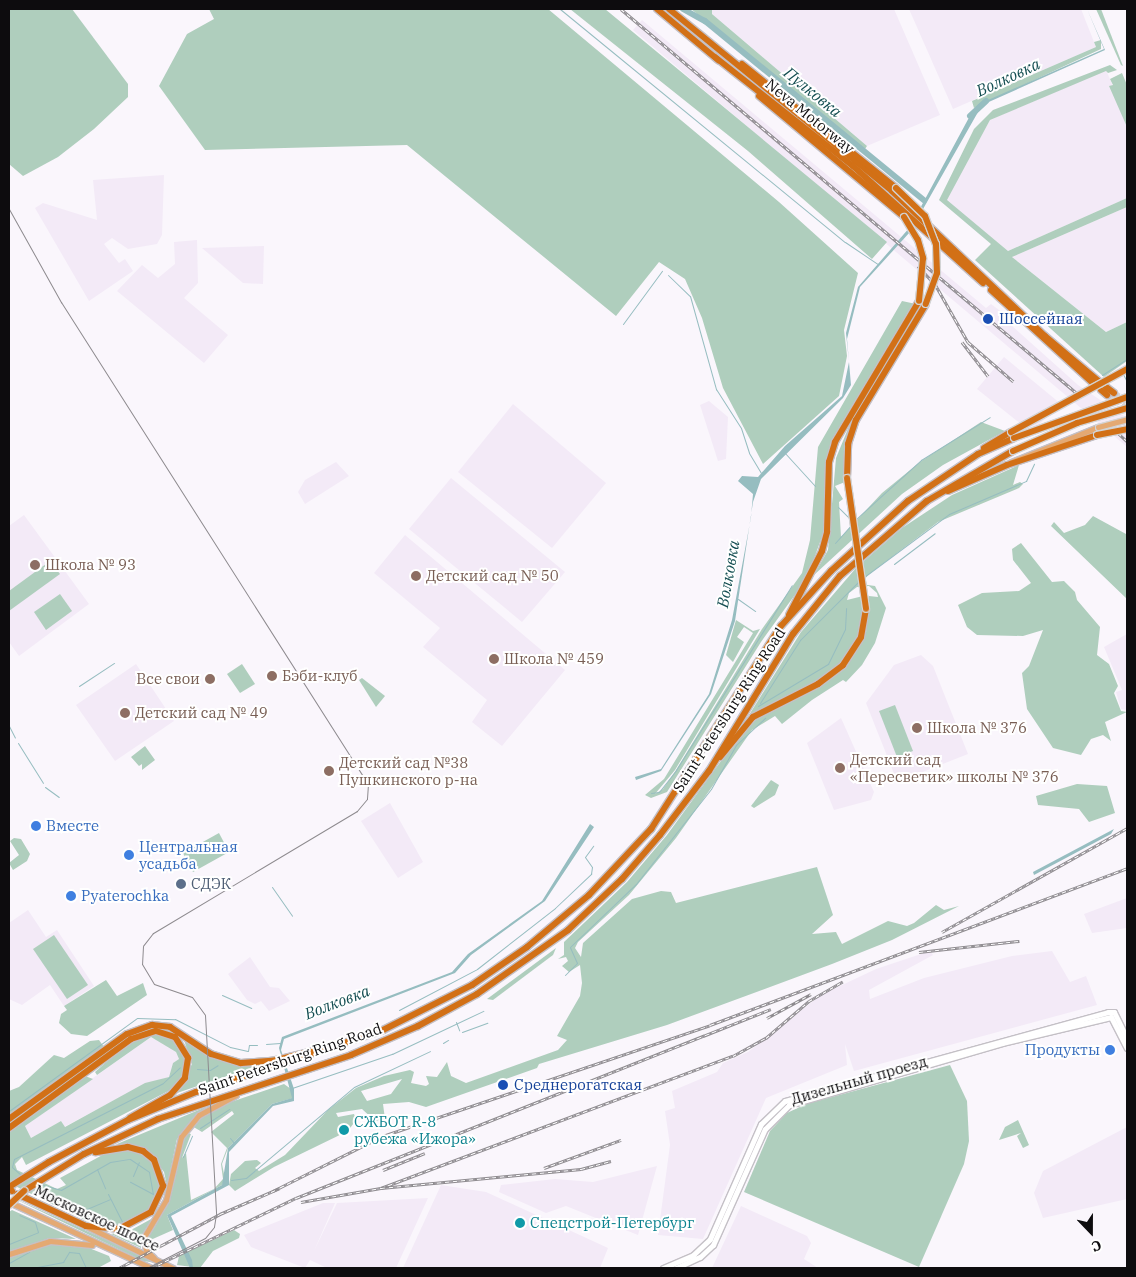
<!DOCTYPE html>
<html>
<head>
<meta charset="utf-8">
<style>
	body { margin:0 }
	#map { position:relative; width:1136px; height:1277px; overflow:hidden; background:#faf6fc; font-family:"IBM Plex Serif",serif }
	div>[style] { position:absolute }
	.built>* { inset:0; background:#f3eaf7 }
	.green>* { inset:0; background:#afcebd }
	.water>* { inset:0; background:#96bdc0 }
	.stream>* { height:1px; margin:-0.5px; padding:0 0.5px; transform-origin:0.5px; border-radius:0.5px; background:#96bdc0 }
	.river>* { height:6px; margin:-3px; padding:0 3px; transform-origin:3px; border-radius:3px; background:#96bdc0 }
	.highway-tunnel>* { height:6px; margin-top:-3px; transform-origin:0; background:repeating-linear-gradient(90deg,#d6d3d8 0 6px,transparent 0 9px) }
	.roads { filter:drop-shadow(1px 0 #c4c0c6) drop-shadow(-1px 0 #c4c0c6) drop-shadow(0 1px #c4c0c6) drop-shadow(0 -1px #c4c0c6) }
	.secondary>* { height:5px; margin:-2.5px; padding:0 2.5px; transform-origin:2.5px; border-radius:2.5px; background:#fff }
	.primary>* { height:5px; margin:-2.5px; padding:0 2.5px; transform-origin:2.5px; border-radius:2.5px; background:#e4a973 }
	.highway>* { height:6px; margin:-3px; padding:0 3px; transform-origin:3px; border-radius:3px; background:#d27016 }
	.tram>* { height:1px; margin:-0.5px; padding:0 0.5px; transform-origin:0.5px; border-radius:0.5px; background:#8d8a8e }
	.rail>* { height:3px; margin-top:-1.5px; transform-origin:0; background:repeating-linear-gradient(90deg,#fff 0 4px,#8d8a8e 0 8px); box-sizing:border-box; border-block:1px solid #8d8a8e }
	.bridges { filter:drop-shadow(1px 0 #d3d3d4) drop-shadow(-1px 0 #d3d3d4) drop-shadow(0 1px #d3d3d4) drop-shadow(0 -1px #d3d3d4) }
	.primary-bridge>* { height:5px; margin:-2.5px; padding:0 2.5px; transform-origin:2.5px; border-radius:2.5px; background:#e4a973 }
	.highway-bridge>* { height:6px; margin:-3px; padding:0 3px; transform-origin:3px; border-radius:3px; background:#d27016 }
	.dots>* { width:14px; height:14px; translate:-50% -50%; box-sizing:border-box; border:2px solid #fff; border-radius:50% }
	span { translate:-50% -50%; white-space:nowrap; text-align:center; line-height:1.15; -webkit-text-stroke:4px #fff; paint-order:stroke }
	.street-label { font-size:15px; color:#0d0c0e }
	.transit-label { font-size:15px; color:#164399 }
	.left { translate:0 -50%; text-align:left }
	.education-label { font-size:15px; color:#785e54 }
	.right { translate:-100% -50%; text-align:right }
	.shop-label { font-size:15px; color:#366cbe }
	.service-label { font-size:15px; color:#4e5e75 }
	.culture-label { font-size:15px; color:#0d838f }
	.water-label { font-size:16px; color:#134d51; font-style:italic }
	.frame { position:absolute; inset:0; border:10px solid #0d0c0e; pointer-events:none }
	.north { position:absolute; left:1066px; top:1207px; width:50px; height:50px; -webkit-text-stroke:4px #fff; paint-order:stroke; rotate:158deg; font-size:14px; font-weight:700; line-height:20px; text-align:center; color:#0d0c0e }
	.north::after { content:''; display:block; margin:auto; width:18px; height:22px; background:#0d0c0e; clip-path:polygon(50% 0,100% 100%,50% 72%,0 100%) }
</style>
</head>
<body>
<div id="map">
	<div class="built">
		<i style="clip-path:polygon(712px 9px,894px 9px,940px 115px,867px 146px,712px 14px)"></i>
		<i style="clip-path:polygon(909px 9px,1081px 9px,1096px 47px,953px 109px)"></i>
		<i style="clip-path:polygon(642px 20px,986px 308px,991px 304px,1011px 319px,1011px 325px,1078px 385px,1127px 418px,1127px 447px,633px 30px)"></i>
		<i style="clip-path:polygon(1106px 70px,1127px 118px,1127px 198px,1008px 251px,946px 200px,990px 120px)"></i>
		<i style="clip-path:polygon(164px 175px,162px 235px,157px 244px,128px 249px,112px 238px,104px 244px,119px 263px,125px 259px,133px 271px,89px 301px,35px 208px,43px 203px,97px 220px,93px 180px)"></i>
		<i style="clip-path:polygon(1127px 207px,1127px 322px,1106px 332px,1012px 257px)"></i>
		<i style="clip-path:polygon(197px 240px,198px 283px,184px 298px,228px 335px,204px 363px,117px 291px,142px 265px,158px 278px,175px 264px,174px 242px)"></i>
		<i style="clip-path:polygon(264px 246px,263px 284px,243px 283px,202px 248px)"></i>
		<i style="clip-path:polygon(1004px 357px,1061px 404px,1031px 432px,977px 389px)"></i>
		<i style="clip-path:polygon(709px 401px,728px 417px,726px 459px,718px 461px,700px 405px)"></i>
		<i style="clip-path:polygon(513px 404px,606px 483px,552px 548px,458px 472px)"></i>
		<i style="clip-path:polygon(336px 462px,349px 476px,305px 504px,298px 492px,305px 480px)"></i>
		<i style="clip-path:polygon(451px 478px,565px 572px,522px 622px,409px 529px)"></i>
		<i style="clip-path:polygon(24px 515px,89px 604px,19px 656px,9px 642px,9px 526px)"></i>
		<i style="clip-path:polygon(405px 535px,565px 670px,502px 746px,472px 722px,487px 700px,423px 647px,440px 628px,374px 573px)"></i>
		<i style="clip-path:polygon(1127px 634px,1127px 710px,1121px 709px,1116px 692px,1122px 690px,1104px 647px)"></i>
		<i style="clip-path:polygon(921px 655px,933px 666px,968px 754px,915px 775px,895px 776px,866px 703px,894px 665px)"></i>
		<i style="clip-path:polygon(136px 664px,174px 721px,115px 761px,76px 705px)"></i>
		<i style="clip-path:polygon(841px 718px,874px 792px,871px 800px,834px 810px,807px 743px)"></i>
		<i style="clip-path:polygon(390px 803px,423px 862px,398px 878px,361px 821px)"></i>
		<i style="clip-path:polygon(1127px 898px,1127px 928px,1092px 933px,1084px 914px)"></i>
		<i style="clip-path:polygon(28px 910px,46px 937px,57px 930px,94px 986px,64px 1006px,50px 985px,22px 1005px,9px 999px,9px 923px)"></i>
		<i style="clip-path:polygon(930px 951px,933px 955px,869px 990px,870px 999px,924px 978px,1012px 956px,1052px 951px,1070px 982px,1086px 976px,1097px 1005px,854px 1071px,845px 1044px,847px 1065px,766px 1098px,703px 1239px,658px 1235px,670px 1145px,665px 1111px,675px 1108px,672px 1091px,717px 1072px,723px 1063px,748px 1052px,821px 995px,876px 969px)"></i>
		<i style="clip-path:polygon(250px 957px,270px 987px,279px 988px,290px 1001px,269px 1011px,261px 1001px,255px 1004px,247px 1000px,228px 974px)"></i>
		<i style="clip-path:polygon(151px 1037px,176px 1052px,179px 1059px,173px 1063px,169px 1077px,145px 1084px,64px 1127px,61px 1121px,31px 1138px,25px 1126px)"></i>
		<i style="clip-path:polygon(1127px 1127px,1127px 1199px,1043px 1218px,1034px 1193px,1043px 1171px)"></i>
		<i style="clip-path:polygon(657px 1166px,638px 1235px,566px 1206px,546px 1213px,499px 1192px,501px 1185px,555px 1179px,593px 1182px)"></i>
		<i style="clip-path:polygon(441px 1185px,486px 1192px,608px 1248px,600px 1268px,403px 1268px)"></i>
		<i style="clip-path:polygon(428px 1198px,396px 1268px,327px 1268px,310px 1260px,305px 1268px,251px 1247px,244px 1235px,323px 1203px,335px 1203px,314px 1251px,337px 1203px)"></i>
		<i style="clip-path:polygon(741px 1206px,807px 1236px,811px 1243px,804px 1259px,818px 1268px,712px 1268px)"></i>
	</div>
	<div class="green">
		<i style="clip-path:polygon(9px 9px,72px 9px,128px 84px,128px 97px,94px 129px,58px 157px,23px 176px,9px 164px)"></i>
		<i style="clip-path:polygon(209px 9px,548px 9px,779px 202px,858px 273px,844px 330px,847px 356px,839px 396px,763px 464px,723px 388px,702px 318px,685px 279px,659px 262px,616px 316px,407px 145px,205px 150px,159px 86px,187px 34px,214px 19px)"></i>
		<i style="clip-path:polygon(570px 9px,605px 9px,887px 242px,872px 259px,748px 151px)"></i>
		<i style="clip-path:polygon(691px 9px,712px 9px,712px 14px,867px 146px,865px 149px)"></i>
		<i style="clip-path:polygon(1096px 9px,1101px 9px,1123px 66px,1121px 65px)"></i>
		<i style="clip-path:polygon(1101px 40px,1101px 49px,974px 108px,972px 101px,1096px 47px,1094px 42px)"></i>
		<i style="clip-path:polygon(1110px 65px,1117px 70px,1108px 73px,1106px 71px,990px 120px,947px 200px,1008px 251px,1127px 198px,1127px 207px,1012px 257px,1106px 332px,1127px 322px,1127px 361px,1104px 377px,975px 260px,991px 244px,939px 200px,974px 129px,993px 110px)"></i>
		<i style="clip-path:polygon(1122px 73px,1127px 85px,1127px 127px,1109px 86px,1113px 85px,1110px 79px)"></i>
		<i style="clip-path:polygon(902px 301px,916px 304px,839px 429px,828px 453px,824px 531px,807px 578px,761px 642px,667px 792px,651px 798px,645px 795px,664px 779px,753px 633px,744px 627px,737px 637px,744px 642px,733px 662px,726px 655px,736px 620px,753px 631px,760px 629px,675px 770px,655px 794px,663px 789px,676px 770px,762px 629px,802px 573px,810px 540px,818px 447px)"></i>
		<i style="clip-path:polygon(981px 422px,1005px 431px,943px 465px,902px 494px,814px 575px,828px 550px,836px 458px,850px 424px,844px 459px,845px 482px,835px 486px,843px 499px,839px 502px,841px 537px,882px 493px,920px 462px)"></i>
		<i style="clip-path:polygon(evenodd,1019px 465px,1013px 485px,1020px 482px,1023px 484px,1019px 488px,938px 522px,868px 575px,861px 584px,875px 586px,886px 608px,875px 643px,862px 665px,846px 682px,843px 680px,812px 700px,782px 724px,775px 716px,752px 730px,676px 838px,629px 895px,578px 942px,575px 948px,581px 957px,583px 943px,632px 899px,661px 891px,671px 892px,676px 903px,817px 867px,833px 915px,812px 934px,836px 932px,842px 944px,888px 921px,907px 926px,914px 923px,936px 905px,944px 910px,959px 906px,892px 940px,832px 964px,667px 1025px,539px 1064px,537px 1068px,426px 1107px,409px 1102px,383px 1104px,385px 1119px,375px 1121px,362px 1109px,336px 1113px,338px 1117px,354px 1114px,356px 1120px,348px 1131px,274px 1167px,235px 1191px,229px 1185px,231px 1174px,245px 1161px,257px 1160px,261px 1163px,255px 1168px,259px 1171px,285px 1155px,328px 1110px,356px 1088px,384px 1076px,410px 1070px,414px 1072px,411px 1083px,426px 1086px,429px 1084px,426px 1076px,437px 1077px,447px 1062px,451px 1076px,466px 1083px,558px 1050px,567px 1040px,557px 1036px,580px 996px,582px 983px,580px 965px,569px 972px,562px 966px,568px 961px,566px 957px,558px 959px,564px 955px,564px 942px,627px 882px,667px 835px,748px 724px,826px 683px,847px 666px,866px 632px,869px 596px,878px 597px,877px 593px,869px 586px,857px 587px,849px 593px,847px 600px,863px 596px,864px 610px,859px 636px,844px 661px,817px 683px,776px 701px,744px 723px,801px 632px,856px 568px,902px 528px,952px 495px,1019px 465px,402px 1079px,391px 1094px,367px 1101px,361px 1091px,402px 1079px)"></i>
		<i style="clip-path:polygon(1093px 516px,1126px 534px,1127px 599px,1051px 526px,1054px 522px,1064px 533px,1085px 525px)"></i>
		<i style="clip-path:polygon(1021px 543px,1052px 582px,1064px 581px,1075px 592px,1077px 600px,1100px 627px,1097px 655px,1109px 664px,1118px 686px,1114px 693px,1121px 711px,1127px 712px,1105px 722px,1111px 741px,1103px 735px,1091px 739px,1081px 755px,1053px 748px,1027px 709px,1022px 673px,1029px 666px,1043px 630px,1023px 636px,977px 635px,967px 627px,958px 605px,982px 593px,1019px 591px,1031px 583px,1013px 560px,1012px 549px)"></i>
		<i style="clip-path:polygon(50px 561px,60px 574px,9px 611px,9px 591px)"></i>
		<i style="clip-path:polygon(60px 594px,72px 611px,46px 630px,34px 612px)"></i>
		<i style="clip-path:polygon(242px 664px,255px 684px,240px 693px,227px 674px)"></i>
		<i style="clip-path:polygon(362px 678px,385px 696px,376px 707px,359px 680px)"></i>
		<i style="clip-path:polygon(895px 705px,913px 751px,897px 757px,879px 711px)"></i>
		<i style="clip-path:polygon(145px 746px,150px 753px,140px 761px,150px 753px,155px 760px,142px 770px,142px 764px,139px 766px,131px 757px)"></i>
		<i style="clip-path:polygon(771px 780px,779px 785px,775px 795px,754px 808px,751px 806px)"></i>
		<i style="clip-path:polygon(1077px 784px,1107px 786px,1115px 813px,1089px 822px,1079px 809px,1038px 805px,1036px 796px)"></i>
		<i style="clip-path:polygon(219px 833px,229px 852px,193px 872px,183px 853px)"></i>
		<i style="clip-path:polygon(14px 838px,21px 839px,30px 854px,27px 861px,13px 870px,9px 863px,19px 855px,10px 841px)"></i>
		<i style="clip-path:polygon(54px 935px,88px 985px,67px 999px,33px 949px)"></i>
		<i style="clip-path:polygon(556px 948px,553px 955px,493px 1000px,487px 999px)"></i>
		<i style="clip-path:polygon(106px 980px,117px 996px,143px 983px,147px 995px,87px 1036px,71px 1034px,59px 1023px,61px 1014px,67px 1010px,64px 1006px)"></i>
		<i style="clip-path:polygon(155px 1032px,175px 1039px,185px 1053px,187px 1067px,178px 1086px,26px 1165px,22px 1157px,15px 1164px,17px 1170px,57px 1189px,66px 1185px,60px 1178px,108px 1152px,128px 1150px,144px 1154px,154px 1163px,162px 1187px,153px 1208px,123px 1226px,95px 1225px,9px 1183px,9px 1131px,85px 1076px,93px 1079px,25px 1126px,31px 1138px,61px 1121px,65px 1127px,145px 1083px,169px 1077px,173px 1063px,179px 1059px,176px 1052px,151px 1037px,97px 1075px,95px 1072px,128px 1043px)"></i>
		<i style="clip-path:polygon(183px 1037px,202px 1049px,257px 1066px,177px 1093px,192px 1064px)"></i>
		<i style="clip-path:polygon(99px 1040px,104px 1047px,9px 1116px,9px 1091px,19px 1087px,54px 1055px,64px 1058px,90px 1041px)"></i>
		<i style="clip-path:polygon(950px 1065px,967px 1101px,969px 1141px,964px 1164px,919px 1267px,744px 1192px,770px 1131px,787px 1113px,806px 1104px)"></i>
		<i style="clip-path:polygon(284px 1084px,291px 1089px,293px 1098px,272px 1104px,228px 1148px,222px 1164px,225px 1179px,222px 1185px,167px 1215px,173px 1230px,146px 1242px,169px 1199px,173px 1169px,187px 1133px,191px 1134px,182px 1158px,186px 1153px,191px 1200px,214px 1189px,223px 1179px,221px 1164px,227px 1148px,211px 1132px,234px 1114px,232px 1111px,202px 1132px,192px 1126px,216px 1107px)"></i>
		<i style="clip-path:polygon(206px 1107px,177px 1139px,167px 1186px,164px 1172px,151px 1155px,135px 1146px,117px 1144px)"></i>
		<i style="clip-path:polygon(1018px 1120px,1029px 1145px,1023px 1148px,1017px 1136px,1021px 1133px,999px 1140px,1005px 1127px)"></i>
		<i style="clip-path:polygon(9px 1196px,129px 1250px,156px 1263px,143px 1261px)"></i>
		<i style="clip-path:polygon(12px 1210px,76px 1239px,50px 1238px,9px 1252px,9px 1212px)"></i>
		<i style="clip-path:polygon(153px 1218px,141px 1236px,141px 1248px,111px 1234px,131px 1230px)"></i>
		<i style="clip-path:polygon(234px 1230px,240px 1234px,239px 1238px,213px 1251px,200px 1268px,177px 1265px,179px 1256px)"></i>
		<i style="clip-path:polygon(52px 1243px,84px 1246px,109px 1256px,111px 1261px,98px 1268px,9px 1268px,9px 1257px)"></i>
	</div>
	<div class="water">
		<i style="clip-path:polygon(1087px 9px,1105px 50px,982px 105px,910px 232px,860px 287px,847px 339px,851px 385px,843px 398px,761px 479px,753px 502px,735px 621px,711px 694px,661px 771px,636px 780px,635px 777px,661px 769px,709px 694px,732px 620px,751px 517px,753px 494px,738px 481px,742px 476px,758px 477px,785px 446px,842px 396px,849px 362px,846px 333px,858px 287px,910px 227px,972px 112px,979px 104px,1104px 49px)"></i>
		<i style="clip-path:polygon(590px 824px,594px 827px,545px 901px,471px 955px,455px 973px,284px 1039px,281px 1050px,294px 1089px,294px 1101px,273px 1106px,229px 1152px,229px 1185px,171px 1216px,192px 1260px,193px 1268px,190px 1268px,167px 1215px,222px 1185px,228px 1148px,272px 1104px,292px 1098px,279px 1048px,282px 1037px,452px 972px,468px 954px,542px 901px)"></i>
		<i style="clip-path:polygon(1114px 829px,1111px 834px,1034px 875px,1033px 872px)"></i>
	</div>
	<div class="stream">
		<i style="left:560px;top:9px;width:368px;rotate:39.3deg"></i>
		<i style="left:845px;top:242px;width:40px;rotate:34deg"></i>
		<i style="left:668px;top:275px;width:30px;rotate:44deg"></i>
		<i style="left:690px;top:296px;width:97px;rotate:74.4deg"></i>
		<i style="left:716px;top:389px;width:46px;rotate:57.3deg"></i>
		<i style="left:741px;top:428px;width:26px;rotate:72deg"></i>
		<i style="left:749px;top:453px;width:23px;rotate:59deg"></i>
		<i style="left:623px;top:324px;width:66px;rotate:-53.7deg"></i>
		<i style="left:1123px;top:374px;width:9px;rotate:63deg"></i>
		<i style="left:1102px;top:375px;width:30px;rotate:-33deg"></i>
		<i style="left:784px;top:452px;width:46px;rotate:47.6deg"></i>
		<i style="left:838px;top:507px;width:18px;rotate:45deg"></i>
		<i style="left:856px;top:519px;width:88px;rotate:-42.2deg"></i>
		<i style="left:921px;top:460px;width:81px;rotate:-31.9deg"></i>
		<i style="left:835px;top:543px;width:25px;rotate:-48deg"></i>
		<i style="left:894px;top:564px;width:51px;rotate:-37.1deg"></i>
		<i style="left:864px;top:577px;width:106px;rotate:-36.5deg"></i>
		<i style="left:949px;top:514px;width:84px;rotate:-23.2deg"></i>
		<i style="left:1026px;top:481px;width:19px;rotate:-65deg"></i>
		<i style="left:738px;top:599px;width:21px;rotate:35deg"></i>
		<i style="left:79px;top:686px;width:42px;rotate:-33.3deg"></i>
		<i style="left:760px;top:703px;width:75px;rotate:-57.6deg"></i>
		<i style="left:800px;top:640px;width:83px;rotate:-45deg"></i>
		<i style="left:758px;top:706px;width:82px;rotate:-31deg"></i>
		<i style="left:828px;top:664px;width:39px;rotate:-64deg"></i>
		<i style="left:845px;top:629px;width:21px;rotate:-87deg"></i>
		<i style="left:9px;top:726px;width:13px;rotate:63deg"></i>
		<i style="left:18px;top:743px;width:47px;rotate:58deg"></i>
		<i style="left:45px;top:787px;width:17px;rotate:36deg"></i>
		<i style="left:651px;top:793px;width:8px;rotate:-7deg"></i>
		<i style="left:659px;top:792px;width:28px;rotate:-52deg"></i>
		<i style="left:676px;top:770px;width:218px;rotate:-57.9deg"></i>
		<i style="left:272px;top:887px;width:35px;rotate:55deg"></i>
		<i style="left:565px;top:975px;width:17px;rotate:-45deg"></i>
		<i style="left:577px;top:963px;width:17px;rotate:-114deg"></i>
		<i style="left:570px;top:947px;width:91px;rotate:-43.7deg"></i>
		<i style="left:636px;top:884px;width:121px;rotate:-51.7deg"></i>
		<i style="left:711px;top:789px;width:51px;rotate:-60.4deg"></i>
		<i style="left:736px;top:745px;width:40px;rotate:-43deg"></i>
		<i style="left:222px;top:995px;width:32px;rotate:24deg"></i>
		<i style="left:399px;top:1010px;width:88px;rotate:-27.7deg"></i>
		<i style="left:477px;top:969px;width:99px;rotate:-38deg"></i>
		<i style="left:555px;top:908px;width:50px;rotate:-43.4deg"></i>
		<i style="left:591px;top:874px;width:7px;rotate:-82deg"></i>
		<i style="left:592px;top:867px;width:12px;rotate:-125deg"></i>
		<i style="left:585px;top:857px;width:14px;rotate:-54deg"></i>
		<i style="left:456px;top:1022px;width:9px;rotate:69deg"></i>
		<i style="left:462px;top:1032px;width:27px;rotate:-20deg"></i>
		<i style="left:443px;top:1043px;width:6px;rotate:-31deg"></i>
		<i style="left:266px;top:1044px;width:14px;rotate:-4deg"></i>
		<i style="left:197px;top:1069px;width:13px;rotate:4deg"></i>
		<i style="left:210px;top:1070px;width:9px;rotate:-32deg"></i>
		<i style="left:292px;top:1088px;width:106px;rotate:-18.8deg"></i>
		<i style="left:392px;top:1054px;width:101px;rotate:-25.3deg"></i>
		<i style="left:9px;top:1111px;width:158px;rotate:-36deg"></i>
		<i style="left:137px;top:1018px;width:38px;rotate:2deg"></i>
		<i style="left:175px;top:1019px;width:62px;rotate:27deg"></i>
		<i style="left:230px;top:1047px;width:18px;rotate:13deg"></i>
		<i style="left:248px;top:1051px;width:6px;rotate:-81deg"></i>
		<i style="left:249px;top:1045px;width:8px"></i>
		<i style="left:200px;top:1128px;width:35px;rotate:-33deg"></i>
		<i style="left:230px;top:1138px;width:6px;rotate:51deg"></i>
		<i style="left:183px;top:1157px;width:23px;rotate:-67deg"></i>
		<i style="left:97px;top:1169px;width:21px;rotate:67deg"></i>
		<i style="left:22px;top:1176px;width:13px;rotate:-138deg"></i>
		<i style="left:12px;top:1167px;width:8px;rotate:-76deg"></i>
		<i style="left:14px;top:1159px;width:167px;rotate:-27deg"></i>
		<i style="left:163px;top:1083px;width:23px;rotate:-43deg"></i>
		<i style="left:133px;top:1176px;width:15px;rotate:-67deg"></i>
		<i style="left:231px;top:1180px;width:15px;rotate:-8deg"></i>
		<i style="left:246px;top:1178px;width:141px;rotate:-40.1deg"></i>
		<i style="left:354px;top:1087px;width:84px;rotate:-25.3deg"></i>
		<i style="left:39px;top:1184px;width:23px;rotate:15deg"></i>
		<i style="left:61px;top:1190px;width:56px;rotate:-29.7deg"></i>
		<i style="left:110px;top:1162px;width:20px;rotate:-9deg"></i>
		<i style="left:130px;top:1159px;width:23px;rotate:34deg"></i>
		<i style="left:149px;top:1172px;width:22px;rotate:80deg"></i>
		<i style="left:153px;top:1194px;width:26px;rotate:-152deg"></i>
		<i style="left:108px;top:1194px;width:34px;rotate:63deg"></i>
		<i style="left:37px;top:1196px;width:42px;rotate:25.3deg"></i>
		<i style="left:75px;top:1214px;width:38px;rotate:-23deg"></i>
		<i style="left:9px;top:1244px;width:31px;rotate:-22deg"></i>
		<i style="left:38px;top:1232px;width:10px;rotate:-107deg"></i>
		<i style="left:35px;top:1222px;width:17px;rotate:-156deg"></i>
		<i style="left:9px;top:1263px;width:23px;rotate:-29deg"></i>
		<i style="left:32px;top:1268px;width:32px;rotate:-11deg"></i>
		<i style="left:63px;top:1262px;width:12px;rotate:-59deg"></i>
		<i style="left:69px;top:1252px;width:10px;rotate:6deg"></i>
		<i style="left:79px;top:1253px;width:17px;rotate:65deg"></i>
	</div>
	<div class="river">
		<i style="left:683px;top:9px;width:25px;rotate:29deg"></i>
		<i style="left:705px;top:21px;width:283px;rotate:39.3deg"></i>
		<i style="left:970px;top:116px;width:22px;rotate:-43deg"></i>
	</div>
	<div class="highway-tunnel">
		<i style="left:1114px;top:393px;width:16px;rotate:35deg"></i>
		<i style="left:1107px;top:395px;width:24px;rotate:33deg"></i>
	</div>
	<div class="roads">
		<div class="secondary">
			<i style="left:663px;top:1268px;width:33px;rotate:-23deg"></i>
			<i style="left:693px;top:1255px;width:23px;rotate:-43deg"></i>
			<i style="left:710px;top:1239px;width:126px;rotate:-66.1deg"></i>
			<i style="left:761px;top:1124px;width:33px;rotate:-44deg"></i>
			<i style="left:785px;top:1101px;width:335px;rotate:-15.4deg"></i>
			<i style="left:1108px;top:1012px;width:6px"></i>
			<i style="left:1114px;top:1012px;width:30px;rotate:64deg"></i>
			<i style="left:676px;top:1268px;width:26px;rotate:-25deg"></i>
			<i style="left:700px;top:1257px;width:18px;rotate:-43deg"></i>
			<i style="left:713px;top:1245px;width:127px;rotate:-65.9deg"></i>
			<i style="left:765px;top:1129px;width:34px;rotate:-45deg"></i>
			<i style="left:789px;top:1105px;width:222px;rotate:-16.2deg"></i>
			<i style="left:1002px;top:1043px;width:112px;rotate:-13.4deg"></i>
			<i style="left:1111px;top:1017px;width:35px;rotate:63deg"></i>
		</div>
		<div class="primary">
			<i style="left:1011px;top:462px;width:94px;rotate:-21.9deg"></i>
			<i style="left:9px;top:1202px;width:157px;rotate:24.9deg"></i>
			<i style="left:88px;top:1227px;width:94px;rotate:25.8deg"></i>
			<i style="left:9px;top:1254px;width:43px;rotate:-17.6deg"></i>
			<i style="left:50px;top:1241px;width:42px;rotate:5.4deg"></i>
			<i style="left:154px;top:1258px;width:11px;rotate:-135deg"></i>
			<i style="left:146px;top:1250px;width:13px;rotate:-99deg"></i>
			<i style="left:144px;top:1237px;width:43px;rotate:-59.3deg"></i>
			<i style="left:166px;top:1200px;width:65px;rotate:-76.6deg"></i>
			<i style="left:181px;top:1137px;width:28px;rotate:-51deg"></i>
			<i style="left:199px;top:1115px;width:42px;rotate:-28.4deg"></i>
		</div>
		<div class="highway">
			<i style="left:657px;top:9px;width:80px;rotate:39.9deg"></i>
			<i style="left:669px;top:9px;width:288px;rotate:39.2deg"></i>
			<i style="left:892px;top:191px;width:211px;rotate:43.5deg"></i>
			<i style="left:1045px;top:336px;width:73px;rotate:40deg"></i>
			<i style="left:715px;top:57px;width:176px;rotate:38.3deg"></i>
			<i style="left:853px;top:166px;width:175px;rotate:42deg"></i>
			<i style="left:742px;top:64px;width:198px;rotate:38.8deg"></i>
			<i style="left:759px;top:96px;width:189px;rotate:39.8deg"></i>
			<i style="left:991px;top:290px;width:142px;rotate:42.4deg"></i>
			<i style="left:1106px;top:387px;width:10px;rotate:37deg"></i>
			<i style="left:1101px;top:390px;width:8px;rotate:40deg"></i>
			<i style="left:984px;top:448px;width:31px;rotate:-31deg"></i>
			<i style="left:847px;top:478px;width:34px;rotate:-88deg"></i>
			<i style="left:848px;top:444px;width:25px;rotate:-72deg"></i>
			<i style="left:856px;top:420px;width:135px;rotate:-58.9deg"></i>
			<i style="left:948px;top:491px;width:64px;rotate:-23.8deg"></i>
			<i style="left:1007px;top:465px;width:95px;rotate:-18.4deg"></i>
			<i style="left:789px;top:615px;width:72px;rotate:-62.7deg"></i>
			<i style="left:822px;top:551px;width:20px;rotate:-75deg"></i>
			<i style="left:827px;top:532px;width:70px;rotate:-88.4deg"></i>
			<i style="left:829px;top:462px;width:21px;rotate:-73deg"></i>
			<i style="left:835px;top:442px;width:164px;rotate:-59.2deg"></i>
			<i style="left:720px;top:757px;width:52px;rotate:-50.5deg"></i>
			<i style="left:753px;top:717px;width:73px;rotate:-26.9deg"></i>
			<i style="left:818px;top:684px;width:31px;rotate:-37deg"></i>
			<i style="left:843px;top:665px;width:33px;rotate:-57deg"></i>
			<i style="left:861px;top:637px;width:28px;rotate:-80deg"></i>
			<i style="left:9px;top:1119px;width:145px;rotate:-35.8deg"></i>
			<i style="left:127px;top:1034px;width:27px;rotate:-20deg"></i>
			<i style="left:152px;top:1025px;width:18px;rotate:6deg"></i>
			<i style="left:170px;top:1027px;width:49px;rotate:33.4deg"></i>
			<i style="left:211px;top:1054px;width:31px;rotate:17deg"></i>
			<i style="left:241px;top:1063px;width:31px;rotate:-4deg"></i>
			<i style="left:272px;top:1061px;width:56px;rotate:-13.5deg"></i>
			<i style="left:9px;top:1128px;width:151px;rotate:-36.1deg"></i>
			<i style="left:131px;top:1039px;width:26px;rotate:-18deg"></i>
			<i style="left:156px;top:1031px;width:20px;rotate:18deg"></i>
			<i style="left:175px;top:1037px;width:25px;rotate:58deg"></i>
			<i style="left:188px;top:1058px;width:20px;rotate:99deg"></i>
			<i style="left:185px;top:1078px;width:23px;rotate:131deg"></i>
			<i style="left:170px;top:1095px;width:46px;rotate:150.1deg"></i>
			<i style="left:12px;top:1191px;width:5px;rotate:-127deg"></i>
			<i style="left:9px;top:1187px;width:47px;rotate:-32deg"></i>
			<i style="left:49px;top:1162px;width:89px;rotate:-28deg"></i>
			<i style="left:128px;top:1120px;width:74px;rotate:-22.4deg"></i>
			<i style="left:196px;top:1092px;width:197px;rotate:-18.3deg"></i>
			<i style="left:383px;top:1030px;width:100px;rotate:-26.8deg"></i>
			<i style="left:472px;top:985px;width:67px;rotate:-34.6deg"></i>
			<i style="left:527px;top:947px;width:81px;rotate:-40deg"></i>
			<i style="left:589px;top:895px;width:91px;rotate:-46.8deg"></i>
			<i style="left:651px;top:829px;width:241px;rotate:-57.4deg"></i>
			<i style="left:781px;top:626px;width:74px;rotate:-47.7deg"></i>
			<i style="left:831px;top:571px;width:104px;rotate:-42.3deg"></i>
			<i style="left:908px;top:501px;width:84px;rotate:-33.9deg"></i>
			<i style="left:978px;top:454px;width:39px;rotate:-24deg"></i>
			<i style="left:24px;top:1191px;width:70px;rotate:-31.7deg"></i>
			<i style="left:84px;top:1154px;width:82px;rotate:-25.3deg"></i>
			<i style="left:158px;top:1119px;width:203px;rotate:-18.3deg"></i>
			<i style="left:351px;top:1055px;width:73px;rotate:-23.4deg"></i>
			<i style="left:418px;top:1026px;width:67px;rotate:-28.5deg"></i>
			<i style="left:477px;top:994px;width:111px;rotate:-35.1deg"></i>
			<i style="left:568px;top:930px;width:74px;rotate:-43.4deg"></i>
			<i style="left:622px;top:879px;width:58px;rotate:-49.2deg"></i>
			<i style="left:660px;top:835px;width:81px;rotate:-52.6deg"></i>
			<i style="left:709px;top:771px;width:161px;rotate:-58.5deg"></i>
			<i style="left:793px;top:634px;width:75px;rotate:-51deg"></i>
			<i style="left:840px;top:576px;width:115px;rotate:-40.8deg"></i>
			<i style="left:927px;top:501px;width:99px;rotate:-30.2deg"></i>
			<i style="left:17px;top:1194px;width:76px;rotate:24.9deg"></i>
			<i style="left:86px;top:1226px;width:33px;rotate:5deg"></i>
			<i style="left:119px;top:1229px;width:36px;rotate:-28deg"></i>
			<i style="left:151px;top:1212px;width:29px;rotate:-65deg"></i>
			<i style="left:163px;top:1186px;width:28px;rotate:-109deg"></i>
			<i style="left:154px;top:1160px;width:14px;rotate:-141deg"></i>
			<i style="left:143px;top:1151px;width:16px;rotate:-165deg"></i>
			<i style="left:128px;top:1147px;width:33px;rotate:171deg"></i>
		</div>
	</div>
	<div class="tram">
		<i style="left:9px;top:209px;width:107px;rotate:60.8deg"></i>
		<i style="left:61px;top:302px;width:571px;rotate:57.51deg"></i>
		<i style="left:368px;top:784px;width:15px;rotate:94deg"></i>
		<i style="left:367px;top:799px;width:16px;rotate:130deg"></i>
		<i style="left:357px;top:811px;width:238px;rotate:149.1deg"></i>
		<i style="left:153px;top:933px;width:16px;rotate:128deg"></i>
		<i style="left:143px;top:946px;width:18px;rotate:93deg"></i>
		<i style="left:142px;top:964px;width:23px;rotate:59deg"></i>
		<i style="left:154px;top:984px;width:40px;rotate:18.9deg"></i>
		<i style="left:192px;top:997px;width:22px;rotate:54deg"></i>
		<i style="left:205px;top:1015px;width:199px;rotate:86.8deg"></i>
		<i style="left:216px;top:1214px;width:13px;rotate:99deg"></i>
		<i style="left:214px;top:1227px;width:14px;rotate:129deg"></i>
		<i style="left:205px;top:1238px;width:65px;rotate:152.7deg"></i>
	</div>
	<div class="rail">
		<i style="left:621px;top:9px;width:599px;rotate:40.12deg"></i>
		<i style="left:918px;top:266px;width:25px;rotate:47deg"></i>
		<i style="left:935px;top:284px;width:67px;rotate:60.4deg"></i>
		<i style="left:968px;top:342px;width:60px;rotate:40.9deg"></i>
		<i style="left:962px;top:342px;width:43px;rotate:52.6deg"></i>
		<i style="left:1118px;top:433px;width:12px;rotate:42deg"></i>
		<i style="left:942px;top:932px;width:212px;rotate:-29.3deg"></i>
		<i style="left:919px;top:952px;width:101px;rotate:-6.3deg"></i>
		<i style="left:767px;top:1018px;width:50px;rotate:-28.6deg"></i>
		<i style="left:544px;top:1168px;width:82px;rotate:-20deg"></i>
		<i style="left:383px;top:1170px;width:45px;rotate:-22deg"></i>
		<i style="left:381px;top:1188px;width:376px;rotate:-20.6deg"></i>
		<i style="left:733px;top:1056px;width:38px;rotate:-29deg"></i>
		<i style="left:766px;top:1038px;width:57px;rotate:-40.7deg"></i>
		<i style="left:809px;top:1001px;width:39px;rotate:-30deg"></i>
		<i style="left:273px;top:1191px;width:123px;rotate:-26.6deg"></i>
		<i style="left:383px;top:1136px;width:345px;rotate:-18.7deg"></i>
		<i style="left:710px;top:1025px;width:446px;rotate:-20.6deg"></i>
		<i style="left:301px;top:1202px;width:81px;rotate:-9.9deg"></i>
		<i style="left:381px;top:1188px;width:201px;rotate:-5.4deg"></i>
		<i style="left:581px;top:1169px;width:31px;rotate:-15deg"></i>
		<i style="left:119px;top:1268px;width:115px;rotate:-28.1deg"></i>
		<i style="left:220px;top:1214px;width:65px;rotate:-23.4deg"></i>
		<i style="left:151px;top:1268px;width:161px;rotate:-25.8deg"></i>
		<i style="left:296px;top:1198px;width:511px;rotate:-21.7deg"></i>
	</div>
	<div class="bridges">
		<div class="primary-bridge">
			<i style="left:1098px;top:427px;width:30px;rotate:-15deg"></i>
		</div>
		<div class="highway-bridge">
			<i style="left:896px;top:188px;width:40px;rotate:44deg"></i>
			<i style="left:925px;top:216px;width:30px;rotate:69deg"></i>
			<i style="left:936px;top:244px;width:29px;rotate:88deg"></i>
			<i style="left:937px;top:273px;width:33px;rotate:110deg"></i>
			<i style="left:904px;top:217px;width:27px;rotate:59deg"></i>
			<i style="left:918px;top:240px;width:19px;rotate:74deg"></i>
			<i style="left:923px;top:258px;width:43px;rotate:95.3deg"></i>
			<i style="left:1011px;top:432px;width:132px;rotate:-28.5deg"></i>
			<i style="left:1097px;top:435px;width:31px;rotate:-11deg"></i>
			<i style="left:1014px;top:438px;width:120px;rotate:-19.9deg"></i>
			<i style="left:1013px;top:451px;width:70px;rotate:-23.6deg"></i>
			<i style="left:1077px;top:423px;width:52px;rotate:-16.7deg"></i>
			<i style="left:847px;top:478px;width:132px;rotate:81.7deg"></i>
			<i style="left:9px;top:1205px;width:21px;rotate:-43deg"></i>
		</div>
	</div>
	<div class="dots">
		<i style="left:988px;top:319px;background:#1a4fb4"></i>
		<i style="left:35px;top:565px;background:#8d6e63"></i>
		<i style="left:416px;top:576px;background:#8d6e63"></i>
		<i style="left:494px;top:659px;background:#8d6e63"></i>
		<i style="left:272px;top:676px;background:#8d6e63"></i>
		<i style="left:210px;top:679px;background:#8d6e63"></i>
		<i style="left:125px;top:713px;background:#8d6e63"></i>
		<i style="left:917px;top:728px;background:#8d6e63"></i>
		<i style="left:840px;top:768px;background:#8d6e63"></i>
		<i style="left:329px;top:771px;background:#8d6e63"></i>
		<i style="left:36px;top:826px;background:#3f7fe0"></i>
		<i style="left:129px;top:855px;background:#3f7fe0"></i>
		<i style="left:181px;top:884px;background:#5c6f8a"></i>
		<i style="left:71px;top:896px;background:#3f7fe0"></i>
		<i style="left:1110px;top:1050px;background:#3f7fe0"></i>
		<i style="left:503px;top:1085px;background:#1a4fb4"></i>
		<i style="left:344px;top:1130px;background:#0f9aa8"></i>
		<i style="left:520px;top:1223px;background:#0f9aa8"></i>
	</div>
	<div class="street-label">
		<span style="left:810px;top:116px;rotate:39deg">Neva Motorway</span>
		<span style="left:729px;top:710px;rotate:-57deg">Saint Petersburg Ring Road</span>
		<span style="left:290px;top:1059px;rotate:-19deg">Saint Petersburg Ring Road</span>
		<span style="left:859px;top:1080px;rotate:-16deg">Дизельный проезд</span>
		<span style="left:97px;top:1218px;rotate:25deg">Московское шоссе</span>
	</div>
	<div class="transit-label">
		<span class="left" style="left:999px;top:319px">Шоссейная</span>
		<span class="left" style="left:514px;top:1085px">Среднерогатская</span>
	</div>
	<div class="education-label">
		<span class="left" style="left:45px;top:565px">Школа № 93</span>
		<span class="left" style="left:426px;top:576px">Детский сад № 50</span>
		<span class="left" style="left:504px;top:659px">Школа № 459</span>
		<span class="left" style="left:282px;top:676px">Бэби-клуб</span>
		<span class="right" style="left:200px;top:679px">Все свои</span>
		<span class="left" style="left:135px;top:713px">Детский сад № 49</span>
		<span class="left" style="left:927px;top:728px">Школа № 376</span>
		<span class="left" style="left:850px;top:768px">Детский сад<br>«Пересветик» школы № 376</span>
		<span class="left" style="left:339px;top:771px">Детский сад №38<br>Пушкинского р-на</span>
	</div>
	<div class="shop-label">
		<span class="left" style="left:46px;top:826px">Вместе</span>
		<span class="left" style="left:139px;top:855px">Центральная<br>усадьба</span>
		<span class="left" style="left:81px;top:896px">Pyaterochka</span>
		<span class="right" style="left:1100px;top:1050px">Продукты</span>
	</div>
	<div class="service-label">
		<span class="left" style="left:191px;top:884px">СДЭК</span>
	</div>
	<div class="culture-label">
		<span class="left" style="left:354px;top:1130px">СЖБОТ R-8<br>рубежа «Ижора»</span>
		<span class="left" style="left:530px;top:1223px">Спецстрой-Петербург</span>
	</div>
	<div class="water-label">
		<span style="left:1008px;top:77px;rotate:-25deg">Волковка</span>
		<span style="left:813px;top:92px;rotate:39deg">Пулковка</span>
		<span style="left:728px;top:574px;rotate:-80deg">Волковка</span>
		<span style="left:337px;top:1002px;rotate:-21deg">Волковка</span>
	</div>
	<div class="frame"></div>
	<div class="north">С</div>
</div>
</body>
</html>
